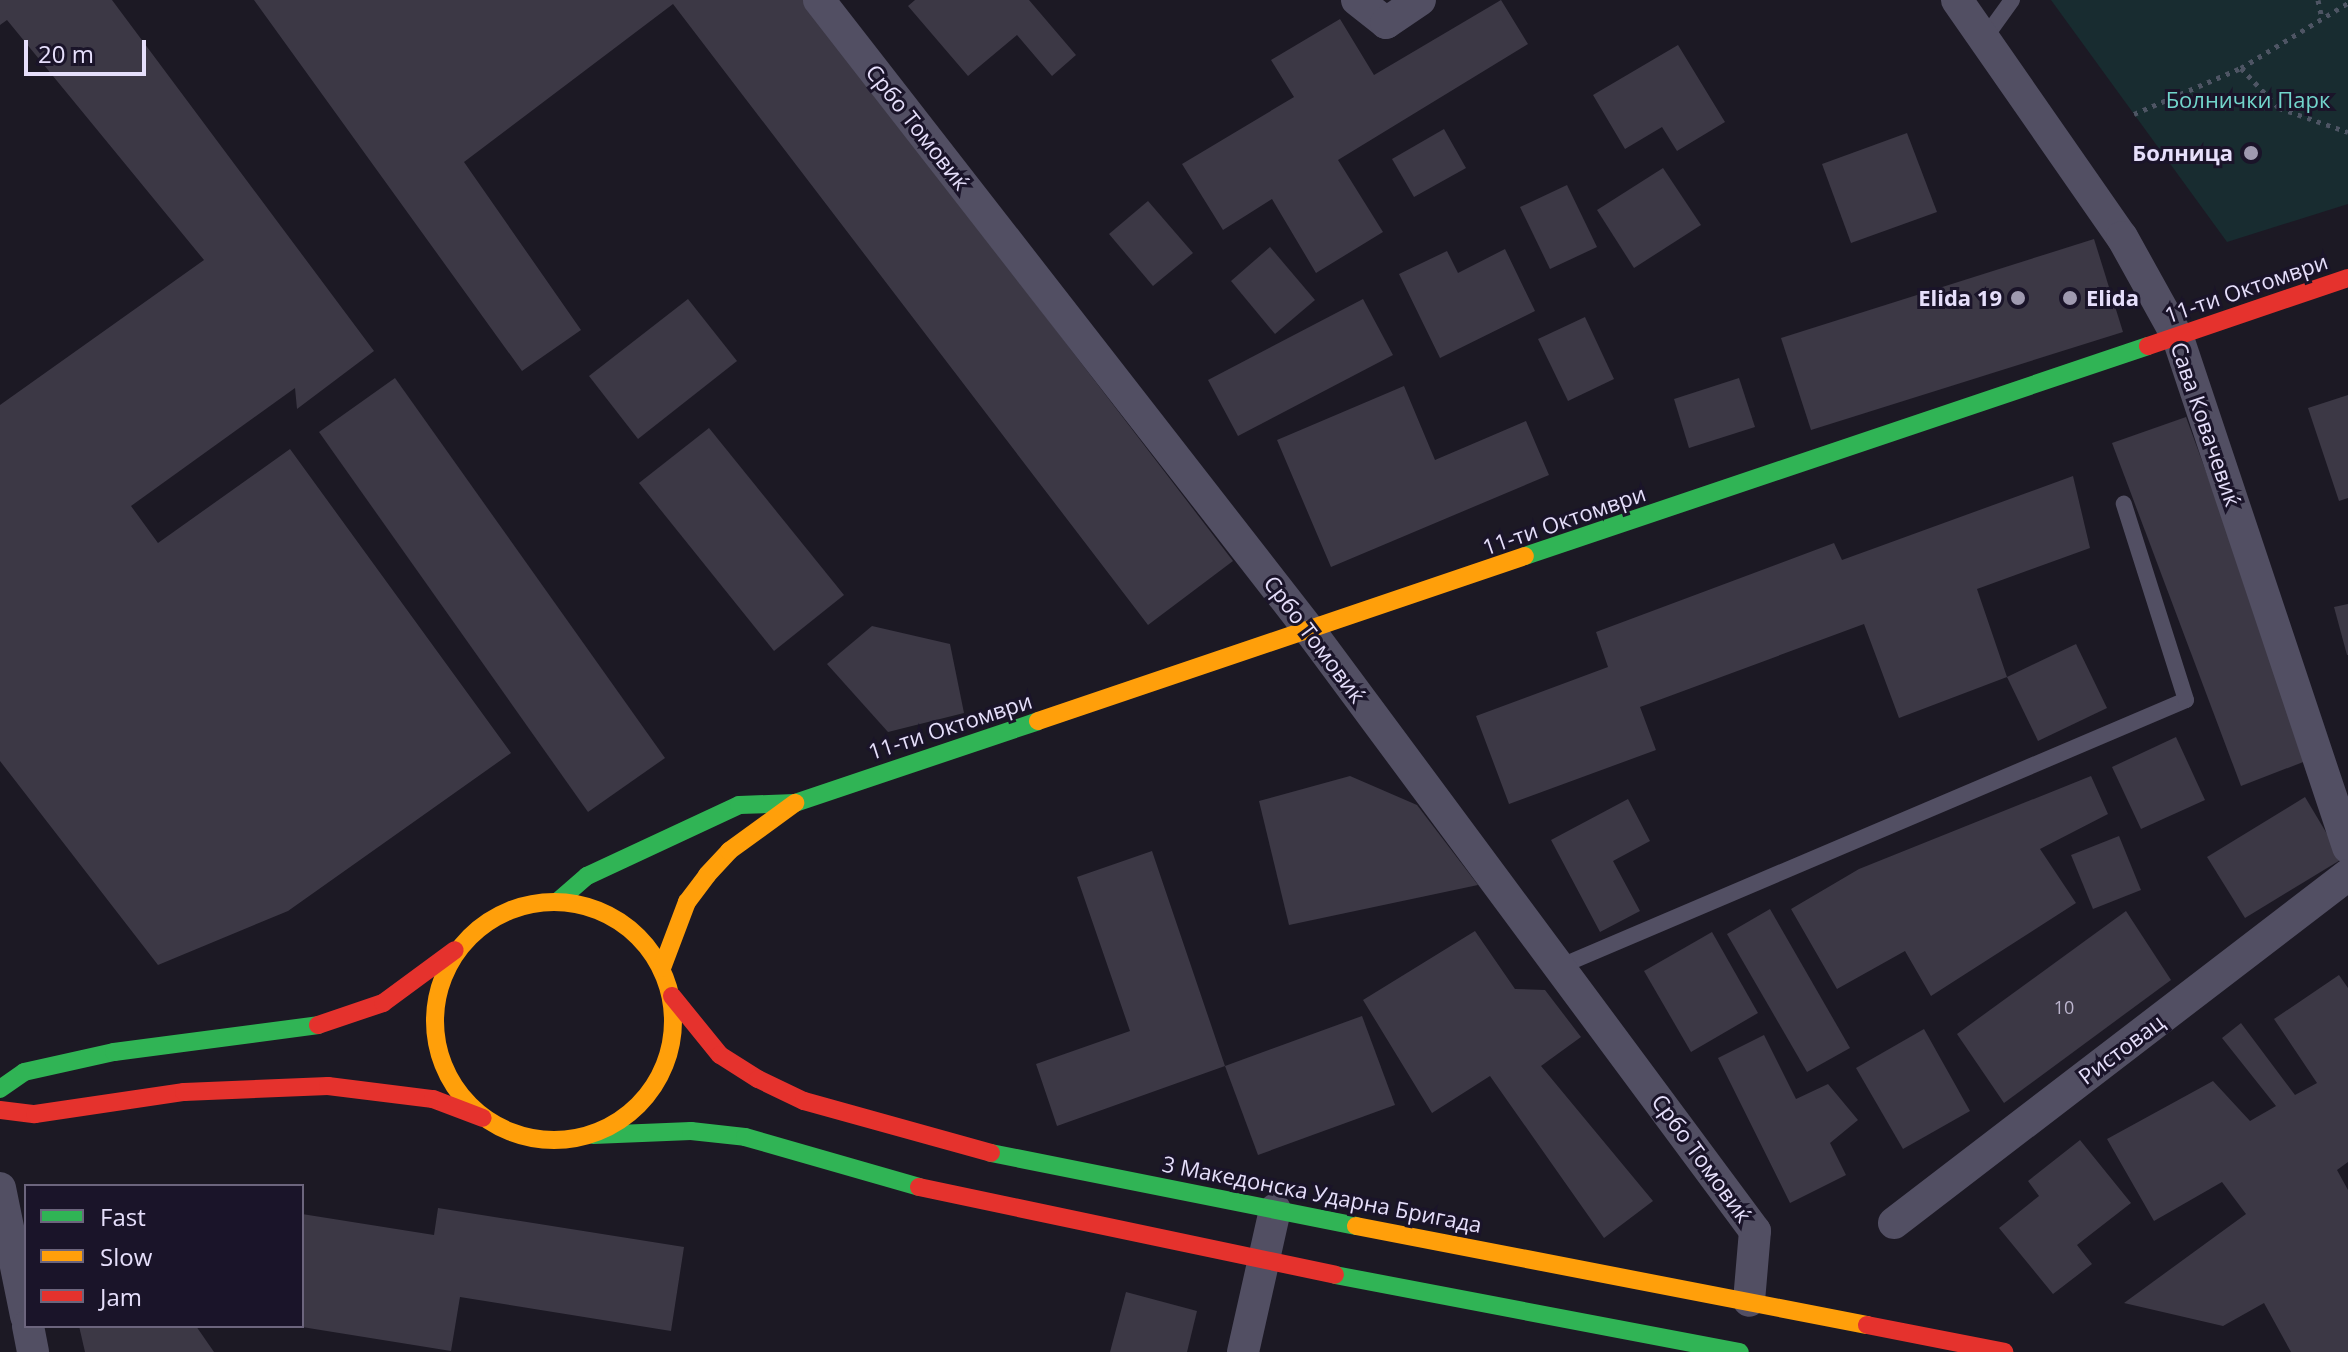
<!DOCTYPE html>
<html>
<head>
<meta charset="utf-8">
<style>
	body { margin:0 }
	#map { position:relative; width:2348px; height:1352px; overflow:hidden; background:#1c1924; font-family:"Open Sans",sans-serif }
	div>[style] { position:absolute }
	.green>* { inset:0; background:#182c30 }
	.building>* { inset:0; background:#3c3845 }
	.path>* { height:5px; margin-top:-2.5px; transform-origin:0; background:repeating-linear-gradient(90deg,#4e5564 0 4px,transparent 0 10px) }
	.lane>* { height:16px; margin:-8px; padding:0 8px; transform-origin:8px; border-radius:8px; background:#524f63 }
	.street>* { height:32px; margin:-16px; padding:0 16px; transform-origin:16px; border-radius:16px; background:#524f63 }
	.fast>* { height:18px; margin:-9px; padding:0 9px; transform-origin:9px; border-radius:9px; background:#30b455 }
	.slow>* { height:18px; margin:-9px; padding:0 9px; transform-origin:9px; border-radius:9px; background:#ff9f0a }
	.slow>.ring { margin:-9px; padding:0; box-sizing:content-box; background:none; border:18px solid #ff9f0a; border-radius:50% }
	.jam>* { height:18px; margin:-9px; padding:0 9px; transform-origin:9px; border-radius:9px; background:#e5322d }
	.dots>* { width:22px; height:22px; translate:-50% -50%; box-sizing:border-box; border:4px solid #1a1429; border-radius:50% }
	span { translate:-50% -50%; white-space:nowrap; text-align:center; line-height:1.15; -webkit-text-stroke:6px #1a1429; paint-order:stroke }
	.number-label { font-size:18px; color:#bcb5ce }
	.number-label span { -webkit-text-stroke-width:0 }
	.park-label { font-size:22px; color:#72d5cb }
	.street-label { font-size:22px; color:#e6dffb }
	.poi-label { font-size:22px; color:#e6dffb; font-weight:700 }
	.right { translate:-100% -50%; text-align:right }
	.left { translate:0 -50%; text-align:left }
	.legend { position:absolute; left:24px; top:1184px; width:280px; height:144px; box-sizing:border-box; background:#1a1429; border:2px solid #6c657d; margin:0; padding:10px 14px; list-style:none; font-size:24px; color:#e6dffb }
	.legend li { display:flex; align-items:center; gap:16px; height:40px }
	.legend b { width:40px; border:2px solid #6c657d }
	.scale { position:absolute; left:24px; top:40px; width:122px; height:36px; box-sizing:border-box; border:4px solid #e6dffb; border-top:0; padding-left:10px; font-size:24px; line-height:28px; white-space:nowrap; color:#e6dffb; -webkit-text-stroke:6px #1a1429; paint-order:stroke }
</style>
</head>
<body>
<div id="map">
	<div class="green">
		<i style="clip-path:polygon(2051px 0,2348px 0,2348px 204px,2227px 242px)"></i>
	</div>
	<div class="building">
		<i style="clip-path:polygon(0 0,112px 0,374px 351px,297px 409px,295px 388px,131px 506px,158px 543px,290px 449px,511px 753px,288px 911px,158px 965px,0 761px,0 405px,204px 260px,7px 20px,0 25px)"></i>
		<i style="clip-path:polygon(254px 0,803px 0,1233px 561px,1148px 625px,673px 4px,464px 162px,581px 330px,522px 371px)"></i>
		<i style="clip-path:polygon(915px 0,1029px 0,1076px 55px,1052px 76px,1017px 35px,968px 76px,908px 6px)"></i>
		<i style="clip-path:polygon(1501px 0,1528px 44px,1338px 160px,1383px 232px,1316px 273px,1272px 199px,1223px 230px,1182px 164px,1294px 97px,1271px 60px,1340px 19px,1374px 75px)"></i>
		<i style="clip-path:polygon(1678px 45px,1725px 122px,1677px 151px,1662px 127px,1625px 149px,1593px 95px)"></i>
		<i style="clip-path:polygon(1444px 129px,1466px 168px,1414px 197px,1392px 159px)"></i>
		<i style="clip-path:polygon(1907px 133px,1937px 212px,1851px 243px,1822px 164px)"></i>
		<i style="clip-path:polygon(1663px 168px,1701px 225px,1634px 268px,1597px 210px)"></i>
		<i style="clip-path:polygon(1567px 185px,1597px 247px,1550px 269px,1520px 207px)"></i>
		<i style="clip-path:polygon(1148px 201px,1193px 253px,1153px 286px,1109px 234px)"></i>
		<i style="clip-path:polygon(2094px 239px,2123px 332px,1811px 430px,1781px 338px)"></i>
		<i style="clip-path:polygon(1270px 247px,1315px 300px,1275px 334px,1231px 281px)"></i>
		<i style="clip-path:polygon(1505px 249px,1535px 311px,1440px 358px,1399px 274px,1447px 251px,1458px 273px)"></i>
		<i style="clip-path:polygon(688px 299px,737px 361px,638px 439px,589px 376px)"></i>
		<i style="clip-path:polygon(1363px 299px,1393px 355px,1238px 436px,1208px 380px)"></i>
		<i style="clip-path:polygon(1585px 317px,1614px 379px,1568px 401px,1538px 339px)"></i>
		<i style="clip-path:polygon(395px 378px,665px 758px,588px 812px,319px 432px)"></i>
		<i style="clip-path:polygon(1739px 378px,1755px 427px,1689px 448px,1674px 399px)"></i>
		<i style="clip-path:polygon(1404px 386px,1435px 460px,1526px 421px,1549px 475px,1331px 567px,1277px 440px)"></i>
		<i style="clip-path:polygon(2348px 395px,2348px 498px,2339px 501px,2308px 408px)"></i>
		<i style="clip-path:polygon(2186px 417px,2311px 759px,2241px 786px,2112px 443px)"></i>
		<i style="clip-path:polygon(709px 428px,844px 595px,774px 651px,639px 483px)"></i>
		<i style="clip-path:polygon(2073px 476px,2090px 548px,1977px 589px,2007px 677px,1899px 718px,1864px 624px,1640px 707px,1656px 750px,1509px 804px,1476px 716px,1608px 667px,1596px 632px,1834px 543px,1842px 560px)"></i>
		<i style="clip-path:polygon(2348px 604px,2348px 655px,2347px 655px,2334px 607px)"></i>
		<i style="clip-path:polygon(872px 626px,950px 644px,964px 713px,888px 732px,827px 664px)"></i>
		<i style="clip-path:polygon(2076px 644px,2107px 708px,2038px 741px,2007px 677px)"></i>
		<i style="clip-path:polygon(2176px 737px,2205px 800px,2141px 829px,2112px 767px)"></i>
		<i style="clip-path:polygon(1350px 776px,1417px 805px,1478px 885px,1289px 925px,1259px 801px)"></i>
		<i style="clip-path:polygon(2091px 776px,2108px 814px,2040px 849px,2076px 903px,1931px 996px,1905px 951px,1837px 989px,1791px 909px,1859px 869px)"></i>
		<i style="clip-path:polygon(2305px 797px,2342px 859px,2245px 918px,2207px 857px)"></i>
		<i style="clip-path:polygon(1628px 799px,1650px 841px,1613px 861px,1640px 911px,1600px 932px,1551px 840px)"></i>
		<i style="clip-path:polygon(2119px 836px,2141px 890px,2093px 909px,2071px 855px)"></i>
		<i style="clip-path:polygon(1152px 851px,1225px 1066px,1057px 1126px,1036px 1064px,1130px 1031px,1077px 877px)"></i>
		<i style="clip-path:polygon(1770px 909px,1850px 1048px,1807px 1072px,1727px 934px)"></i>
		<i style="clip-path:polygon(2126px 911px,2171px 980px,2004px 1103px,1957px 1034px)"></i>
		<i style="clip-path:polygon(1475px 931px,1515px 989px,1545px 990px,1581px 1037px,1541px 1066px,1653px 1201px,1604px 1238px,1490px 1076px,1432px 1113px,1363px 1000px)"></i>
		<i style="clip-path:polygon(1712px 932px,1758px 1013px,1691px 1052px,1644px 971px)"></i>
		<i style="clip-path:polygon(2339px 975px,2348px 988px,2348px 1162px,2337px 1170px,2348px 1190px,2348px 1352px,2291px 1352px,2264px 1303px,2223px 1326px,2124px 1303px,2246px 1214px,2222px 1182px,2154px 1221px,2107px 1139px,2213px 1081px,2250px 1121px,2276px 1106px,2222px 1038px,2241px 1023px,2295px 1095px,2317px 1083px,2274px 1019px)"></i>
		<i style="clip-path:polygon(1362px 1016px,1395px 1105px,1258px 1155px,1225px 1066px)"></i>
		<i style="clip-path:polygon(1924px 1029px,1970px 1111px,1903px 1149px,1856px 1068px)"></i>
		<i style="clip-path:polygon(1764px 1035px,1796px 1099px,1828px 1084px,1858px 1120px,1830px 1143px,1846px 1175px,1790px 1203px,1718px 1058px)"></i>
		<i style="clip-path:polygon(2080px 1140px,2131px 1203px,2077px 1245px,2092px 1264px,2053px 1294px,1999px 1228px,2039px 1196px,2028px 1181px)"></i>
		<i style="clip-path:polygon(438px 1208px,684px 1247px,671px 1331px,460px 1297px,451px 1351px,302px 1327px,302px 1214px,434px 1235px)"></i>
		<i style="clip-path:polygon(1126px 1292px,1197px 1311px,1187px 1352px,1110px 1352px)"></i>
		<i style="clip-path:polygon(79px 1326px,196px 1326px,214px 1352px,85px 1352px)"></i>
	</div>
	<div class="path">
		<i style="left:2318px;top:0;width:19px;rotate:78deg"></i>
		<i style="left:2241px;top:68px;width:55px;rotate:46.5deg"></i>
		<i style="left:2279px;top:108px;width:73px;rotate:19.2deg"></i>
		<i style="left:2134px;top:114px;width:116px;rotate:-23.3deg"></i>
		<i style="left:2241px;top:68px;width:125px;rotate:-31.3deg"></i>
	</div>
	<div class="lane">
		<i style="left:1984px;top:39px;width:48px;rotate:-54.3deg"></i>
		<i style="left:1561px;top:966px;width:679px;rotate:-23.05deg"></i>
		<i style="left:2186px;top:700px;width:206px;rotate:-107.6deg"></i>
	</div>
	<div class="street">
		<i style="left:819px;top:0;width:800px;rotate:52.11deg"></i>
		<i style="left:1310px;top:631px;width:747px;rotate:53.44deg"></i>
		<i style="left:1755px;top:1231px;width:70px;rotate:94.9deg"></i>
		<i style="left:1357px;top:0;width:37px;rotate:38deg"></i>
		<i style="left:1386px;top:23px;width:41px;rotate:-34.1deg"></i>
		<i style="left:1957px;top:0;width:289px;rotate:55.2deg"></i>
		<i style="left:2122px;top:237px;width:115px;rotate:61deg"></i>
		<i style="left:2178px;top:338px;width:537px;rotate:71.53deg"></i>
		<i style="left:0;top:1188px;width:131px;rotate:78.5deg"></i>
		<i style="left:1894px;top:1223px;width:572px;rotate:-37.47deg"></i>
		<i style="left:28px;top:1326px;width:26px;rotate:79deg"></i>
		<i style="left:1243px;top:1352px;width:146px;rotate:-77.3deg"></i>
	</div>
	<div class="fast">
		<i style="left:1525px;top:556px;width:657px;rotate:-18.63deg"></i>
		<i style="left:557px;top:902px;width:40px;rotate:-41deg"></i>
		<i style="left:587px;top:876px;width:168px;rotate:-25deg"></i>
		<i style="left:739px;top:805px;width:56px;rotate:-2deg"></i>
		<i style="left:795px;top:803px;width:256px;rotate:-18.6deg"></i>
		<i style="left:0;top:1089px;width:29px;rotate:-35deg"></i>
		<i style="left:24px;top:1072px;width:92px;rotate:-12.5deg"></i>
		<i style="left:114px;top:1052px;width:206px;rotate:-7.5deg"></i>
		<i style="left:593px;top:1135px;width:98px;rotate:-2.3deg"></i>
		<i style="left:691px;top:1131px;width:54px;rotate:6.3deg"></i>
		<i style="left:745px;top:1137px;width:181px;rotate:16deg"></i>
		<i style="left:991px;top:1153px;width:372px;rotate:11.3deg"></i>
		<i style="left:1335px;top:1275px;width:412px;rotate:10.8deg"></i>
	</div>
	<div class="slow">
		<i style="left:1038px;top:721px;width:514px;rotate:-18.72deg"></i>
		<i class="ring" style="left:435px;top:902px;width:220px;height:220px"></i>
		<i style="left:662px;top:968px;width:71px;rotate:-69.3deg"></i>
		<i style="left:687px;top:902px;width:34px;rotate:-53deg"></i>
		<i style="left:707px;top:875px;width:33px;rotate:-47deg"></i>
		<i style="left:729px;top:851px;width:82px;rotate:-36deg"></i>
		<i style="left:1356px;top:1226px;width:521px;rotate:10.96deg"></i>
	</div>
	<div class="jam">
		<i style="left:2148px;top:346px;width:211px;rotate:-18.8deg"></i>
		<i style="left:672px;top:996px;width:76px;rotate:50.9deg"></i>
		<i style="left:720px;top:1055px;width:45px;rotate:32.3deg"></i>
		<i style="left:758px;top:1079px;width:51px;rotate:25.6deg"></i>
		<i style="left:804px;top:1101px;width:194px;rotate:15.5deg"></i>
		<i style="left:318px;top:1025px;width:69px;rotate:-18.7deg"></i>
		<i style="left:383px;top:1003px;width:89px;rotate:-36.4deg"></i>
		<i style="left:0;top:1110px;width:35px;rotate:7deg"></i>
		<i style="left:35px;top:1114px;width:151px;rotate:-8.4deg"></i>
		<i style="left:184px;top:1092px;width:144px;rotate:-2.4deg"></i>
		<i style="left:328px;top:1086px;width:106px;rotate:7.1deg"></i>
		<i style="left:433px;top:1099px;width:53px;rotate:20.8deg"></i>
		<i style="left:919px;top:1187px;width:425px;rotate:11.9deg"></i>
		<i style="left:1867px;top:1325px;width:140px;rotate:11.1deg"></i>
	</div>
	<div class="dots">
		<i style="left:2251px;top:153px;background:#9f9ab0"></i>
		<i style="left:2018px;top:298px;background:#9f9ab0"></i>
		<i style="left:2070px;top:298px;background:#9f9ab0"></i>
	</div>
	<div class="number-label">
		<span style="left:2064px;top:1007px">10</span>
	</div>
	<div class="park-label">
		<span style="left:2248px;top:100px">Болнички Парк</span>
	</div>
	<div class="street-label">
		<span style="left:918px;top:127px;rotate:52deg">Србо Томовиќ</span>
		<span style="left:2246px;top:288px;rotate:-19deg">11-ти Октомври</span>
		<span style="left:2206px;top:424px;rotate:71deg">Сава Ковачевиќ</span>
		<span style="left:1564px;top:520px;rotate:-19deg">11-ти Октомври</span>
		<span style="left:1315px;top:639px;rotate:53deg">Србо Томовиќ</span>
		<span style="left:950px;top:726px;rotate:-18deg">11-ти Октомври</span>
		<span style="left:2121px;top:1049px;rotate:-37deg">Ристовац</span>
		<span style="left:1702px;top:1158px;rotate:54deg">Србо Томовиќ</span>
		<span style="left:1322px;top:1194px;rotate:11deg">3 Македонска Ударна Бригада</span>
	</div>
	<div class="poi-label">
		<span class="right" style="left:2233px;top:153px">Болница</span>
		<span class="right" style="left:2002px;top:298px">Elida 19</span>
		<span class="left" style="left:2086px;top:298px">Elida</span>
	</div>
	<ul class="legend">
	<li><b style="height:10px;background:#30b455"></b>Fast</li>
	<li><b style="height:10px;background:#ff9f0a"></b>Slow</li>
	<li><b style="height:10px;background:#e5322d"></b>Jam</li>
	</ul>
	<div class="scale">20 m</div>
</div>
</body>
</html>
